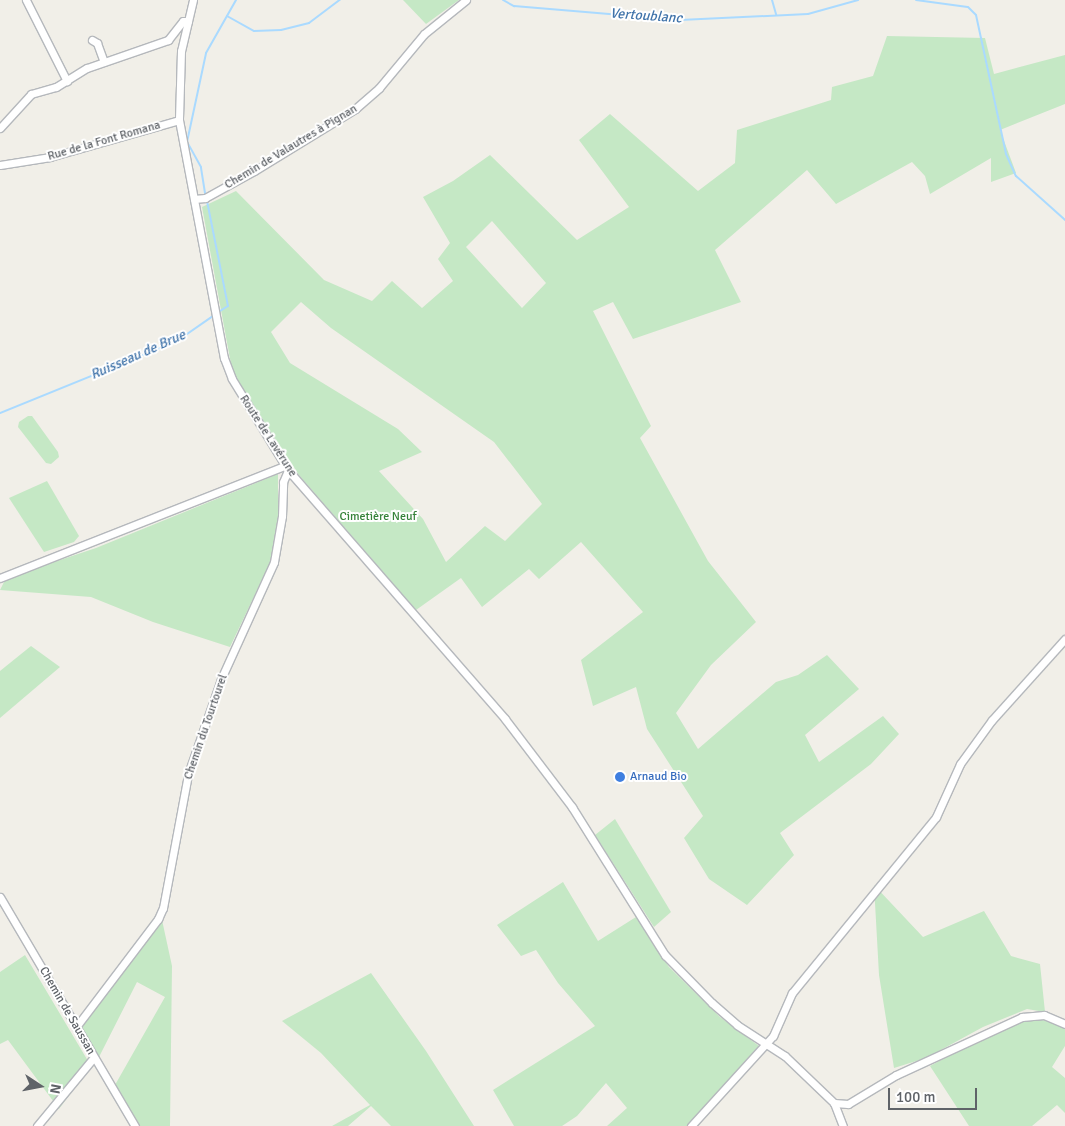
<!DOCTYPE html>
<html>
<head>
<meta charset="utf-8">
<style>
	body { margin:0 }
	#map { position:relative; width:1065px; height:1126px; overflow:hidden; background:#f1efe8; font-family:Signika,sans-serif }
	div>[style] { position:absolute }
	.green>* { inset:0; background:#c5e8c5 }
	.stream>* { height:2px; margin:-1px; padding:0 1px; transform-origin:1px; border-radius:1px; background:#aadaff }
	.roads { filter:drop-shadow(1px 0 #b5b8bc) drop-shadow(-1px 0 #b5b8bc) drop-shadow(0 1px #b5b8bc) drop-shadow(0 -1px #b5b8bc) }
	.minor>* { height:7px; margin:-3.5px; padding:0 3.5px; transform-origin:3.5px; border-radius:3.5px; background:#fff }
	.dots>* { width:14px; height:14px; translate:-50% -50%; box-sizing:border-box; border:2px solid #fff; border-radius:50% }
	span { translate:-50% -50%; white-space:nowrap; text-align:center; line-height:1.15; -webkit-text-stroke:4px #fff; paint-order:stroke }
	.street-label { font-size:12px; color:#5f6368 }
	.park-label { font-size:12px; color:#348238 }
	.shop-label { font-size:12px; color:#366cbe }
	.left { translate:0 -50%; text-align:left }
	.water-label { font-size:14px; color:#4174aa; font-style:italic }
	.north { position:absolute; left:15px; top:1061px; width:50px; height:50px; -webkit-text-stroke:4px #fff; paint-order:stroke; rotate:101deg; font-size:14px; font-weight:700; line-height:20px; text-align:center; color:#5f6368 }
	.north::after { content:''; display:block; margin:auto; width:18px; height:22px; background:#5f6368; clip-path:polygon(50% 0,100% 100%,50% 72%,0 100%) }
	.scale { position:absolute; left:888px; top:1088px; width:89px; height:22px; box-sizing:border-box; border:2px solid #5f6368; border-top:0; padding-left:6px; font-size:15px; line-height:18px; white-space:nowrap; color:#5f6368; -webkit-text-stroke:4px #fff; paint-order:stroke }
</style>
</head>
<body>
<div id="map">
	<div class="green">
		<i style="clip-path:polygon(403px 0,459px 0,426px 24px)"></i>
		<i style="clip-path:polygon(evenodd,887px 36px,985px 38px,994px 74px,1065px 55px,1065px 104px,1000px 130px,1016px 173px,991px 182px,991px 158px,930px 194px,925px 176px,912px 162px,836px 204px,807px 170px,715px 250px,741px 302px,633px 339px,613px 302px,593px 311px,651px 426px,640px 438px,708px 561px,756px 622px,711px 665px,676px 713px,698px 749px,776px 682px,798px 675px,827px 655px,859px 689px,805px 735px,819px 762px,883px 716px,899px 734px,871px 764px,780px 833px,794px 855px,747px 905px,709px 879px,684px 838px,703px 816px,647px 729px,636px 687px,593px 706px,581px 660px,643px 612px,581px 542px,539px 579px,529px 569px,482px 607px,461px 578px,416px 610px,298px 474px,233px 375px,202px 207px,236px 191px,324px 280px,372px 301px,392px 281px,422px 308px,453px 281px,438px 259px,450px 243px,423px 197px,453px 181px,490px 155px,577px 240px,629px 207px,579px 140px,610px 114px,698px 191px,735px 163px,737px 130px,831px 100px,832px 87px,873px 76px,887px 36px,492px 221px,546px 283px,522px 308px,466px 247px,492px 221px,887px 36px,301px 302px,331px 328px,494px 442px,542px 504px,505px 541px,485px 526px,446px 562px,423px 519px,379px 471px,422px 452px,398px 429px,290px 363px,271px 332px,301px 302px)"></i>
		<i style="clip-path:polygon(28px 416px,32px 416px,58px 452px,59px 457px,51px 464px,46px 463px,18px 427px,19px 422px)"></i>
		<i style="clip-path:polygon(278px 474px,278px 516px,270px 563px,230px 647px,153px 622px,91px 597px,0 590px,6px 578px,96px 548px)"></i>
		<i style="clip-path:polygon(47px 481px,79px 536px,74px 542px,44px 552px,9px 498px)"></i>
		<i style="clip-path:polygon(31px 646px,60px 667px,0 718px,0 671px)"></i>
		<i style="clip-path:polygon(615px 819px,671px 912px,654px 927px,595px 835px)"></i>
		<i style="clip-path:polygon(563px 882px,598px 941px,636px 917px,669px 967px,720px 1017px,759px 1046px,687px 1126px,607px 1126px,627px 1108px,606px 1083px,577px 1116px,562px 1126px,514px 1126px,493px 1090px,595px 1026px,558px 983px,536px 950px,521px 956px,497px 925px)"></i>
		<i style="clip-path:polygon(874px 885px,923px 937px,984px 911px,1011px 956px,1040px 964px,1045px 1012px,1027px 1009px,983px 1027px,926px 1058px,894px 1068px,879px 975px)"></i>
		<i style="clip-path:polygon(162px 920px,172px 966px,170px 1126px,140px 1126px,115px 1085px,165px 997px,137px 982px,98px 1059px,80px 1027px)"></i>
		<i style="clip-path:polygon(25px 955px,91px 1066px,59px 1109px,8px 1040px,0 1044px,0 972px)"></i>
		<i style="clip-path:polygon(371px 973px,426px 1051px,474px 1126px,391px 1126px,371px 1106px,348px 1126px,332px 1126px,370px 1105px,321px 1053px,282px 1021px)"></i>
		<i style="clip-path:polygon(1033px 1017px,1065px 1027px,1065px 1046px,1052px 1067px,1065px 1078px,1065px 1113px,1057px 1105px,1032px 1126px,969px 1126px,930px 1066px,993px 1032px)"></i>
	</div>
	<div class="stream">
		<i style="left:503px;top:0;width:13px;rotate:29deg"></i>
		<i style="left:514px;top:6px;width:167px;rotate:4.8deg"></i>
		<i style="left:680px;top:20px;width:128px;rotate:-2.7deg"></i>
		<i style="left:808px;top:14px;width:52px;rotate:-15.6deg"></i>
		<i style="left:772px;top:0;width:15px;rotate:74deg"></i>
		<i style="left:916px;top:0;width:52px;rotate:7.7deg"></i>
		<i style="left:968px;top:7px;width:11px;rotate:45deg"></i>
		<i style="left:976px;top:15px;width:142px;rotate:77.8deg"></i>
		<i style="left:1006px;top:154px;width:24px;rotate:66deg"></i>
		<i style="left:1016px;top:176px;width:66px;rotate:41.9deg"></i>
		<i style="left:227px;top:16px;width:31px;rotate:29deg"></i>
		<i style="left:254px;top:31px;width:27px;rotate:-2deg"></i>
		<i style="left:281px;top:30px;width:29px;rotate:-14deg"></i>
		<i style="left:309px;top:23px;width:39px;rotate:-37deg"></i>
		<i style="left:205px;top:193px;width:26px;rotate:-99deg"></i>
		<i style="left:201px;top:167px;width:29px;rotate:-119deg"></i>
		<i style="left:187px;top:142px;width:91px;rotate:-77.9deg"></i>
		<i style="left:206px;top:53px;width:61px;rotate:-60.5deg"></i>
		<i style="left:207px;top:201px;width:107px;rotate:78.7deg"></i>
		<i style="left:228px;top:306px;width:13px;rotate:148deg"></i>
		<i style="left:0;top:413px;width:191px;rotate:-22.1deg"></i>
		<i style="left:177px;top:341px;width:44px;rotate:-34.8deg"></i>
	</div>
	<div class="roads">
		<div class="minor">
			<i style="left:26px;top:0;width:91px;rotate:63.2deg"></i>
			<i style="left:193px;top:0;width:52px;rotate:103.2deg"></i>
			<i style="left:181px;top:51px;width:69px;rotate:91.7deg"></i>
			<i style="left:179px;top:120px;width:242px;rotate:79.3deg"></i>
			<i style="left:224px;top:358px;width:22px;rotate:69deg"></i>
			<i style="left:232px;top:379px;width:107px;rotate:58.4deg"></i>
			<i style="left:288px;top:470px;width:330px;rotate:48.9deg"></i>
			<i style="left:505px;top:719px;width:111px;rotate:52.7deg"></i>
			<i style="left:572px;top:807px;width:175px;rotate:57.9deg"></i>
			<i style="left:665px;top:955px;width:67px;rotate:45.6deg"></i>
			<i style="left:712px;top:1003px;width:33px;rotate:41deg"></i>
			<i style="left:737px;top:1025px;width:57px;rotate:32.9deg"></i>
			<i style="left:785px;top:1056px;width:68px;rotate:43.8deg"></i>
			<i style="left:834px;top:1103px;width:14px;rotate:4deg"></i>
			<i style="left:848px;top:1104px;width:56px;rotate:-31.1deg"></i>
			<i style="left:896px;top:1075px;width:139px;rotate:-24.7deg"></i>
			<i style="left:1022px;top:1017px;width:22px;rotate:-5deg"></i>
			<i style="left:1044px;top:1015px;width:23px;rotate:23deg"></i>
			<i style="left:92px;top:40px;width:6px;rotate:31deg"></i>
			<i style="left:97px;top:43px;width:20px;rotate:70deg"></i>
			<i style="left:0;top:128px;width:46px;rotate:-47.6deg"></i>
			<i style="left:31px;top:94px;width:26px;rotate:-16deg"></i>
			<i style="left:56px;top:87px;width:36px;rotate:-32deg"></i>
			<i style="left:87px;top:68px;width:86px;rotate:-19.1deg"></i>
			<i style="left:168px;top:40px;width:24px;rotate:-52deg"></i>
			<i style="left:183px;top:21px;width:5px"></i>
			<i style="left:0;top:165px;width:51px;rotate:-9.1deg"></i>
			<i style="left:50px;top:157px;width:134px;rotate:-16deg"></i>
			<i style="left:194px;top:199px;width:11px;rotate:-5deg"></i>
			<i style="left:205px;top:198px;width:56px;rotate:-28.9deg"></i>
			<i style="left:254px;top:171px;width:119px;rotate:-31.5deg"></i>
			<i style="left:355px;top:109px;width:32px;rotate:-41deg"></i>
			<i style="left:379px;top:88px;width:70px;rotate:-50.2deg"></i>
			<i style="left:424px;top:34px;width:54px;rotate:-39deg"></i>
			<i style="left:0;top:578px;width:306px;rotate:-21.5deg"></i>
			<i style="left:0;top:897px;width:266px;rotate:59.5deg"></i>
			<i style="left:76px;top:1027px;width:136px;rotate:-52.8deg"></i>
			<i style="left:158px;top:919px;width:12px;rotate:-66deg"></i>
			<i style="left:163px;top:908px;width:136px;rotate:-79.4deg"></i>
			<i style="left:188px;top:774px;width:101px;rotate:-70.8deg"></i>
			<i style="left:221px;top:679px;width:128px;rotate:-65.6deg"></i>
			<i style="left:274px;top:562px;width:47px;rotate:-80.1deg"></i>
			<i style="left:282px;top:516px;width:34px;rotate:-88deg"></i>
			<i style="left:283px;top:482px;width:13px;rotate:-67deg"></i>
			<i style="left:834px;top:1103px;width:25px;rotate:69deg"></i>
			<i style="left:37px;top:1126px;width:89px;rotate:-50.4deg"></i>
			<i style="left:691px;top:1126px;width:122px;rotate:-47.7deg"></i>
			<i style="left:773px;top:1036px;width:47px;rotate:-66.2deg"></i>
			<i style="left:792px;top:993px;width:227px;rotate:-50.7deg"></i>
			<i style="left:936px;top:817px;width:58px;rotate:-65.6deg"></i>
			<i style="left:960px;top:764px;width:54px;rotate:-54deg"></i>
			<i style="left:992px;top:720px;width:109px;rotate:-48deg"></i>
		</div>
	</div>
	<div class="dots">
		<i style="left:620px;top:777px;background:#3f7fe0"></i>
	</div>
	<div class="street-label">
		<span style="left:104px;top:141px;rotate:-16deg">Rue de la Font Romana</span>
		<span style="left:291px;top:147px;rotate:-31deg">Chemin de Valautres à Pignan</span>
		<span style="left:268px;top:436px;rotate:57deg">Route de Lavérune</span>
		<span style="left:206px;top:727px;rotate:-71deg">Chemin du Tourtourel</span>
		<span style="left:67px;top:1011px;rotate:60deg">Chemin de Saussan</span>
	</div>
	<div class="park-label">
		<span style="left:378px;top:517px">Cimetière Neuf</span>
	</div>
	<div class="shop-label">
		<span class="left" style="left:630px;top:777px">Arnaud Bio</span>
	</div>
	<div class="water-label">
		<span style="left:646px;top:16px;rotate:4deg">Vertoublanc</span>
		<span style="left:138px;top:355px;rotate:-24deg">Ruisseau de Brue</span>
	</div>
	<div class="north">N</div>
	<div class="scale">100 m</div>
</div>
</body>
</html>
